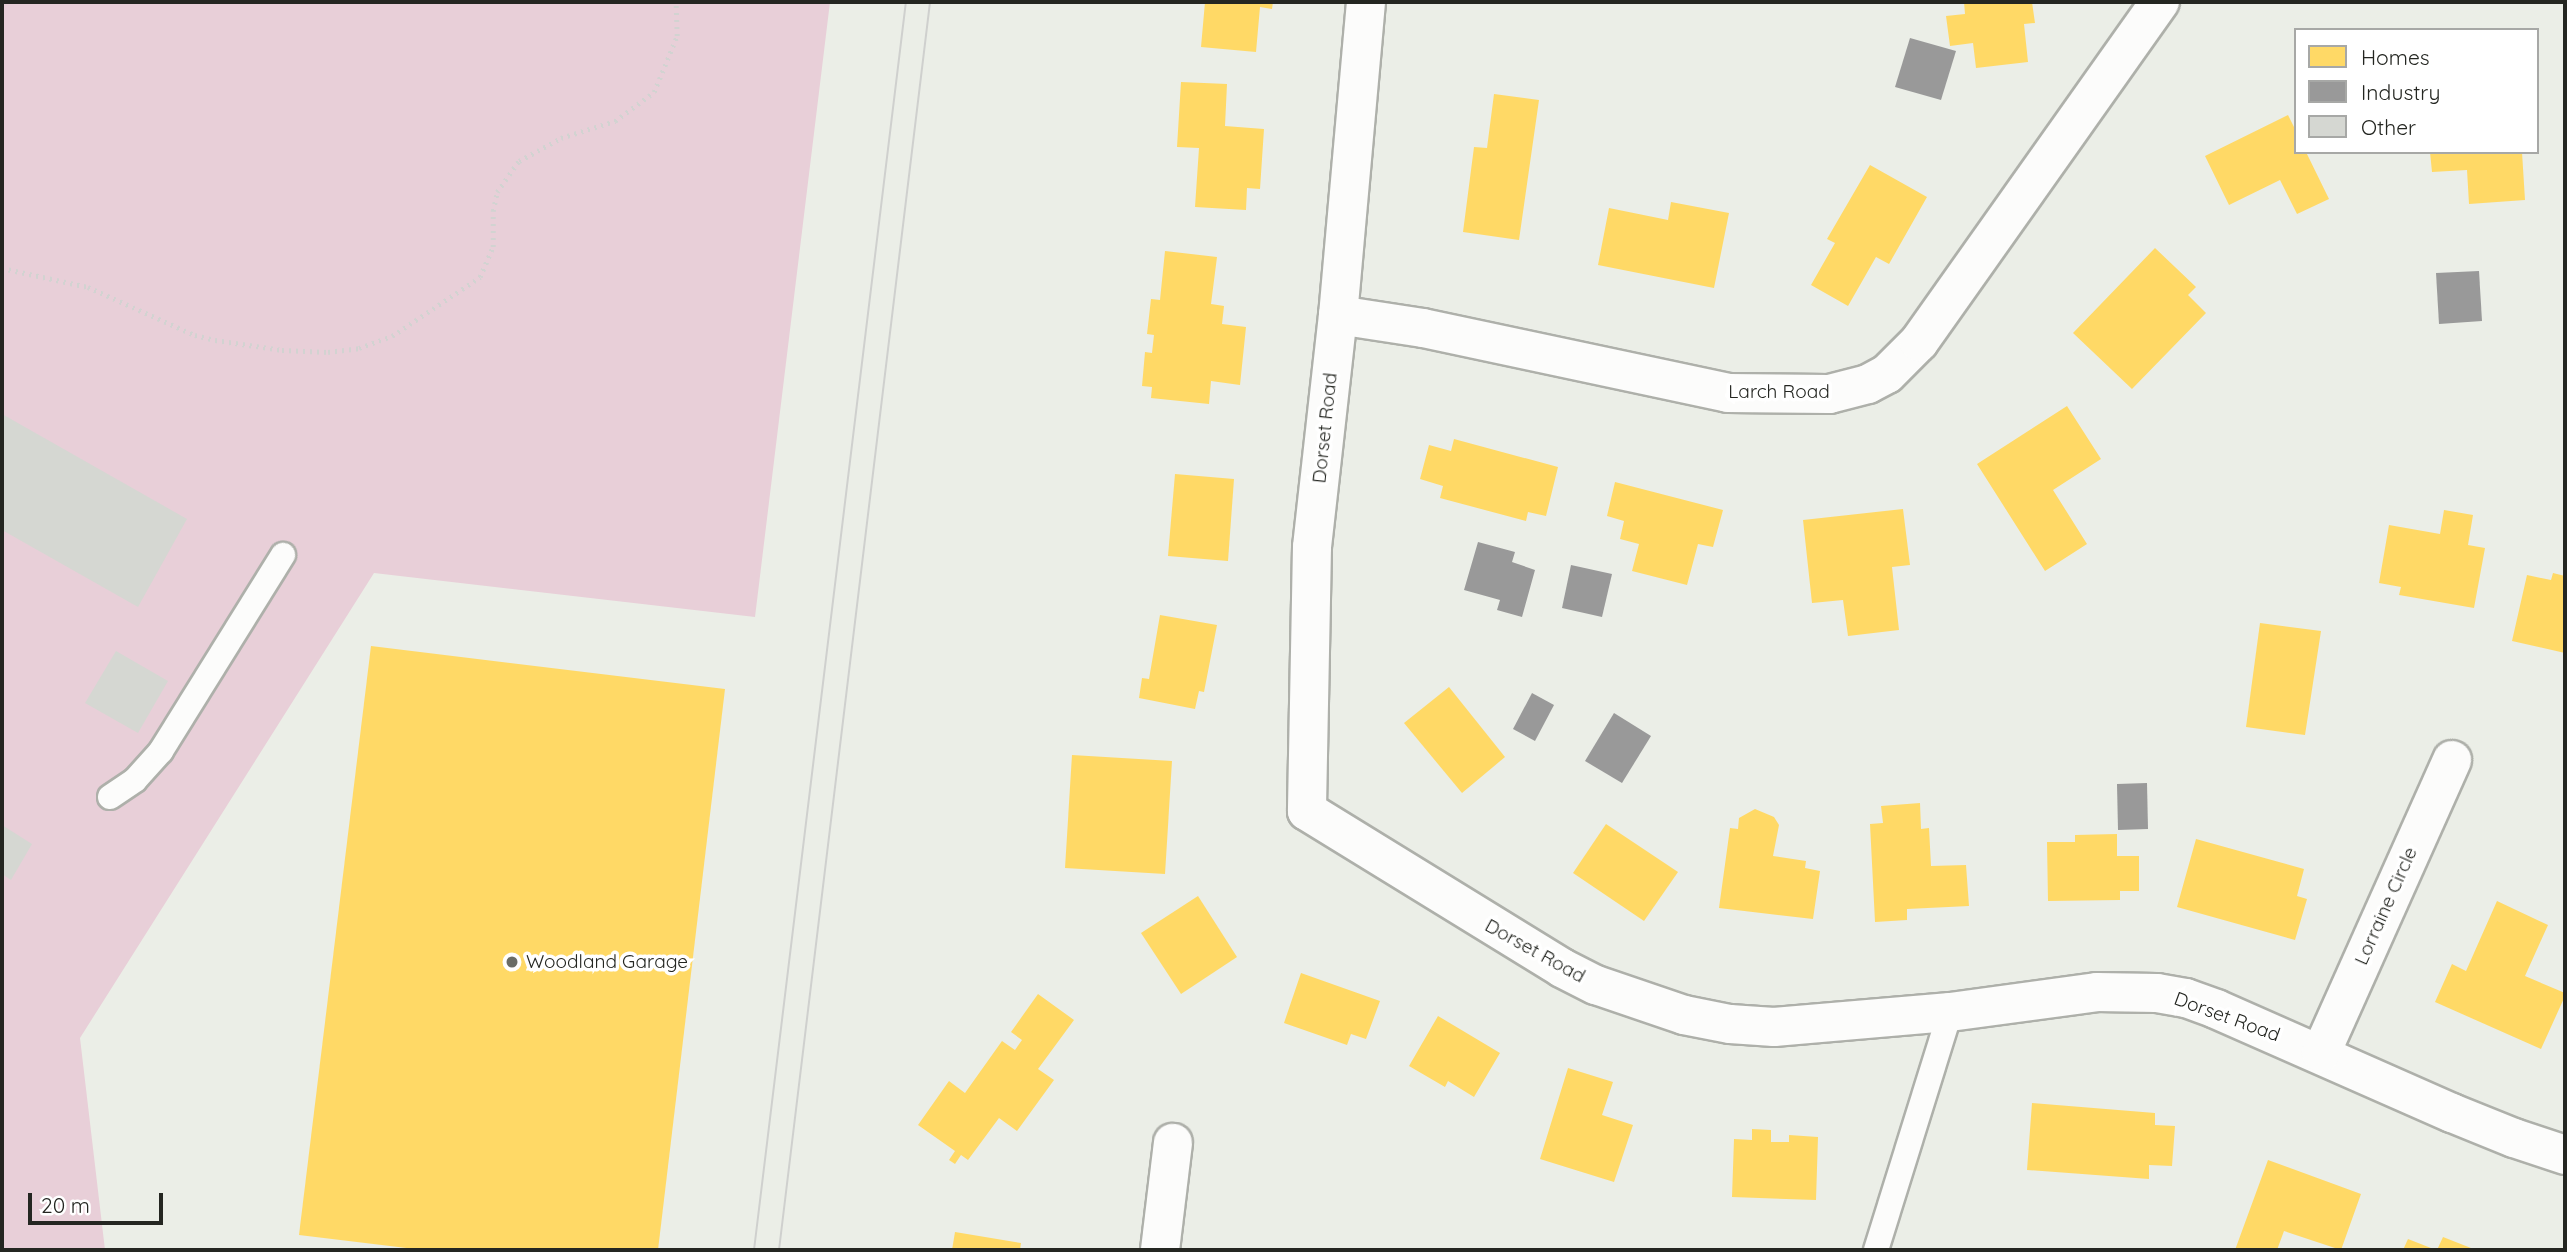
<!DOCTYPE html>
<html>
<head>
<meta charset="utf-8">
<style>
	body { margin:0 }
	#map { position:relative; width:2567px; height:1252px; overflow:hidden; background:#ebeee7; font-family:Quicksand,sans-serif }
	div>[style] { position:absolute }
	.green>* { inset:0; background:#e8cfd8 }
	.homes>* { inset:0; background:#ffd966 }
	.industry>* { inset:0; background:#999 }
	.building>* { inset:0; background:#d5d7d2 }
	.path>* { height:4.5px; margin-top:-2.25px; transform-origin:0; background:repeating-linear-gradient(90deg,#d2d3d1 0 2px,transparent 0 7px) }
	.roads { filter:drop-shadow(2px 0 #aeb0aa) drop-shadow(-2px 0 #aeb0aa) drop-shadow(0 2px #aeb0aa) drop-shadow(0 -2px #aeb0aa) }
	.lane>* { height:24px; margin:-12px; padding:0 12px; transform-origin:12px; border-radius:12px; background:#fcfcfb }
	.street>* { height:38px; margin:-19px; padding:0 19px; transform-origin:19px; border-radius:19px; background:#fcfcfb }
	.tram>* { height:2px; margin:-1px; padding:0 1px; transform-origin:1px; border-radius:1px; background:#cfd0ce }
	.dots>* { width:19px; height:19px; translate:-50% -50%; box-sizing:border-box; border:4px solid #fff; border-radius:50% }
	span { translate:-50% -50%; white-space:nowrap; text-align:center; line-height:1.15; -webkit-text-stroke:7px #fff; paint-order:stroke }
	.street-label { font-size:19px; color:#242621 }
	.poi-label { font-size:19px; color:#242621 }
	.left { translate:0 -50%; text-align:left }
	.frame { position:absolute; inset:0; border:4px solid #242621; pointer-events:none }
	.legend { position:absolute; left:2294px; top:28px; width:245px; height:126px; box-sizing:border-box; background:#fff; border:2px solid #a7a8a6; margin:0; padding:9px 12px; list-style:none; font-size:21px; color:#242621 }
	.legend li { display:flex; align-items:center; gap:14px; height:35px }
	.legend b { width:35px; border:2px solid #a7a8a6 }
	.scale { position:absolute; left:28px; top:1193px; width:135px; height:32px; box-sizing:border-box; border:4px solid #242621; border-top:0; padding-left:9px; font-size:21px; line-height:24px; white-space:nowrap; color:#242621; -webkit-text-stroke:5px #fff; paint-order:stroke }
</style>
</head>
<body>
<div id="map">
	<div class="green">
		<i style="clip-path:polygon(2px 2px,830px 2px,755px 617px,374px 573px,80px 1038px,105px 1250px,2px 1250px)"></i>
	</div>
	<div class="homes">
		<i style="clip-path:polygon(1205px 2px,1273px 2px,1272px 9px,1260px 7px,1256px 52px,1201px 47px)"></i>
		<i style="clip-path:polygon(1964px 2px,2032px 2px,2035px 23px,2024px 24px,2028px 62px,1976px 68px,1973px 43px,1950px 46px,1946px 16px,1965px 14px)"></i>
		<i style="clip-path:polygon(1181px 82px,1227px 84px,1225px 126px,1264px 129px,1260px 189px,1247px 188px,1246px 210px,1195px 207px,1199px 148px,1177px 147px)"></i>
		<i style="clip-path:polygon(1494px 94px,1539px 100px,1519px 240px,1463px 232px,1474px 147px,1487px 148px)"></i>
		<i style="clip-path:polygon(2288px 115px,2296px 131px,2296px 152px,2306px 152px,2329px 199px,2297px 214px,2280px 180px,2229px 205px,2205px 156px)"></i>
		<i style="clip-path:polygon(2430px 152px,2522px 152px,2525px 200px,2469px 204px,2467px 170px,2432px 172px)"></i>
		<i style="clip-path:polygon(1870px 165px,1927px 197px,1889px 264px,1876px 257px,1848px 306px,1811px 285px,1835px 243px,1827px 239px)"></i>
		<i style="clip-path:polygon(1671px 202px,1729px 213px,1714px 288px,1598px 265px,1609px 208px,1668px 220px)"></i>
		<i style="clip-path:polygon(2155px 248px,2196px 287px,2188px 295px,2206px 313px,2132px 389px,2073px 333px)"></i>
		<i style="clip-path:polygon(1165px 251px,1217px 257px,1211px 304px,1224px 306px,1222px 324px,1246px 327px,1240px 385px,1211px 381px,1209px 404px,1151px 398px,1152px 387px,1142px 386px,1145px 352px,1152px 353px,1154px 335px,1147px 334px,1151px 299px,1160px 300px)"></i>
		<i style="clip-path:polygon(2067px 406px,2101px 459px,2053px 490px,2087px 544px,2045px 571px,1977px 464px)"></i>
		<i style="clip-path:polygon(1454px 439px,1558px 467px,1546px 516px,1528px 512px,1526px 521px,1440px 498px,1443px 486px,1420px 479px,1429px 445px,1451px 451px)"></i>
		<i style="clip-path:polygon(1175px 474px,1234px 479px,1228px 561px,1168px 556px)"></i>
		<i style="clip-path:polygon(1615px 482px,1723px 510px,1713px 547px,1698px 544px,1687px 585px,1632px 571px,1639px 544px,1620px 539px,1624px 521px,1607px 516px)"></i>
		<i style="clip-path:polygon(1903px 509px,1910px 565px,1892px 567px,1899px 630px,1848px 636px,1843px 600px,1812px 603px,1803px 520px)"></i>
		<i style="clip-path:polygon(2444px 510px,2473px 515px,2468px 545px,2485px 548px,2474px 608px,2399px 595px,2401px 587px,2379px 583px,2389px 525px,2440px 534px)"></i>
		<i style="clip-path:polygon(2553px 573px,2565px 576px,2565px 653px,2512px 641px,2527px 575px,2551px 580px)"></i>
		<i style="clip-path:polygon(1160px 615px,1217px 625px,1204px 692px,1199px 691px,1195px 709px,1139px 698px,1142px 678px,1149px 679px)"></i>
		<i style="clip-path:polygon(2260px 623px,2321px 631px,2305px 735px,2246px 727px)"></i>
		<i style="clip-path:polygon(371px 646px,725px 689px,658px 1250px,423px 1250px,299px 1235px)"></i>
		<i style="clip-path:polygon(1449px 687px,1505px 757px,1462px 793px,1404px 723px)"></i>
		<i style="clip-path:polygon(1072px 755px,1172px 761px,1165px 874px,1065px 868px)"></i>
		<i style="clip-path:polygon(1920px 803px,1921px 829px,1929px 828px,1931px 866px,1966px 865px,1969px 906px,1907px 909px,1907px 920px,1875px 922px,1870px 824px,1883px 823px,1881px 806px)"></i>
		<i style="clip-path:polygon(1755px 809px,1774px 817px,1779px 825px,1773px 856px,1806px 861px,1805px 868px,1820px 871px,1813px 919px,1719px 908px,1730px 828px,1738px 829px,1739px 818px)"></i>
		<i style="clip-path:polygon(1606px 824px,1678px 872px,1644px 921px,1573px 873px)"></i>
		<i style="clip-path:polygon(2117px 834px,2117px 856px,2139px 856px,2139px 891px,2120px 891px,2120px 900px,2048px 901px,2047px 842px,2075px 842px,2075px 835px)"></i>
		<i style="clip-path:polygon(2196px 839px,2304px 869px,2297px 896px,2307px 899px,2295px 940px,2177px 907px)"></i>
		<i style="clip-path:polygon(1198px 896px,1237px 957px,1181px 994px,1141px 933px)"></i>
		<i style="clip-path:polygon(2497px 901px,2548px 925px,2525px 976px,2565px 993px,2565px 996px,2541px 1049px,2435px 1002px,2452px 964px,2466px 971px)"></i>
		<i style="clip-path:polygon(1301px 973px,1380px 1001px,1366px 1039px,1351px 1034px,1347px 1045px,1284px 1023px)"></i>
		<i style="clip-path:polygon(1038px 994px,1074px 1020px,1038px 1069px,1054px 1080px,1017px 1131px,999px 1118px,968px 1160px,961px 1155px,955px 1164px,949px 1160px,955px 1151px,918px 1125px,949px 1081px,965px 1093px,1002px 1041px,1015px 1050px,1022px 1040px,1011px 1032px)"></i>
		<i style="clip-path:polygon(1438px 1016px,1500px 1053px,1474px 1097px,1448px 1081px,1445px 1087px,1409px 1066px)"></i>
		<i style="clip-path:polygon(1568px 1068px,1613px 1082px,1602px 1115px,1633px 1125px,1614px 1182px,1540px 1159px)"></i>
		<i style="clip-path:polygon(2032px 1103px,2155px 1113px,2155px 1125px,2175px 1126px,2172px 1166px,2149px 1165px,2149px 1179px,2027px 1170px)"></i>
		<i style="clip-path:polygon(1752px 1129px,1771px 1130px,1771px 1142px,1789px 1142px,1789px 1135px,1818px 1137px,1816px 1200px,1732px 1197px,1734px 1139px,1752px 1140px)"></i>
		<i style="clip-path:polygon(2268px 1160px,2361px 1194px,2341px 1250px,2284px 1231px,2277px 1250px,2235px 1250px)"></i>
		<i style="clip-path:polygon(955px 1232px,1021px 1243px,1020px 1250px,952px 1250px)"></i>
		<i style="clip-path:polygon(2443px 1237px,2476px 1250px,2437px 1250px)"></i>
		<i style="clip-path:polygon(2408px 1239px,2436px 1250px,2403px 1250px)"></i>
	</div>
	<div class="industry">
		<i style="clip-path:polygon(1910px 38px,1956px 51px,1941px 100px,1895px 87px)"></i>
		<i style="clip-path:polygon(2479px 271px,2482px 321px,2439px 324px,2436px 273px)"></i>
		<i style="clip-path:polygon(1478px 542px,1515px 552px,1512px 562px,1535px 570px,1522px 617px,1497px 610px,1500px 600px,1464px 590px)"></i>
		<i style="clip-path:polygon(1571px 565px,1612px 574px,1602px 617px,1562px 608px)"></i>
		<i style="clip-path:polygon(1532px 693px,1554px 705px,1535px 741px,1513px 729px)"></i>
		<i style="clip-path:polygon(1614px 713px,1651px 736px,1622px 783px,1585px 761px)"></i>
		<i style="clip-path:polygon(2147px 783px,2148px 829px,2118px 830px,2117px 784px)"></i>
	</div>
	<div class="building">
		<i style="clip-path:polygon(2px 414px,187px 519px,138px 607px,2px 530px)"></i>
		<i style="clip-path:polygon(116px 651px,168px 681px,138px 733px,85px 703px)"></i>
		<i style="clip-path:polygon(2px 825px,32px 844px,11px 880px,2px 874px)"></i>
	</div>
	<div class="path">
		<i style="left:2px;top:268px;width:88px;rotate:12.5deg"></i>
		<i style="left:88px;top:287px;width:117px;rotate:24.2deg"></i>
		<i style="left:195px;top:335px;width:21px;rotate:14deg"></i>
		<i style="left:215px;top:340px;width:68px;rotate:8.5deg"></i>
		<i style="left:282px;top:350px;width:46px;rotate:2.5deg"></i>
		<i style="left:328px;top:352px;width:31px;rotate:-7deg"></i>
		<i style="left:359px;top:348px;width:35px;rotate:-20deg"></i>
		<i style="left:392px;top:336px;width:106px;rotate:-33.8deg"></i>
		<i style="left:480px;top:277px;width:33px;rotate:-67deg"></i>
		<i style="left:493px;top:247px;width:36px;rotate:-90deg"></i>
		<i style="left:493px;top:211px;width:19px;rotate:-78deg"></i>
		<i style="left:497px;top:192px;width:38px;rotate:-55deg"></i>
		<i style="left:519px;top:161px;width:48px;rotate:-28.7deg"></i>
		<i style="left:561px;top:138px;width:57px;rotate:-17.5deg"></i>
		<i style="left:615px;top:121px;width:49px;rotate:-36.6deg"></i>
		<i style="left:654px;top:92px;width:61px;rotate:-67.7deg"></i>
		<i style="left:677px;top:36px;width:34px;rotate:-92deg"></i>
	</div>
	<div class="roads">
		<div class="lane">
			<i style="left:110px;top:797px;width:30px;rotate:-34deg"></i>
			<i style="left:135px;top:780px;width:39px;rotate:-48deg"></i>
			<i style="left:161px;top:751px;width:231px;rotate:-58.1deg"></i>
			<i style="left:1876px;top:1250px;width:249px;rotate:-72.7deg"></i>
		</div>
		<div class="street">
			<i style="left:1366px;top:2px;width:314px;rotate:95.1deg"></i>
			<i style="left:1338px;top:315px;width:233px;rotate:96.4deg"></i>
			<i style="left:1312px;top:547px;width:264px;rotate:91.1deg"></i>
			<i style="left:1307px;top:811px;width:299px;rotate:31.6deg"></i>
			<i style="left:1562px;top:968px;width:38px;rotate:27deg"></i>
			<i style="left:1596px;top:985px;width:93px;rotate:18.8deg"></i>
			<i style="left:1684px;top:1015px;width:47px;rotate:11.1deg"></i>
			<i style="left:1730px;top:1024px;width:44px;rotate:3.9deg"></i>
			<i style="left:1774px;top:1027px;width:177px;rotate:-4.9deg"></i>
			<i style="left:1950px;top:1012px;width:148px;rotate:-7.7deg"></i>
			<i style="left:2097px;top:992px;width:60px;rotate:1deg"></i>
			<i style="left:2157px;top:993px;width:29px;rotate:10deg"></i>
			<i style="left:2186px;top:998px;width:32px;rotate:20deg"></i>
			<i style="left:2216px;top:1009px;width:258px;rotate:23.8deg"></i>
			<i style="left:2452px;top:1113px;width:67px;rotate:22deg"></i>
			<i style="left:2514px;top:1138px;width:54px;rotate:18.4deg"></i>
			<i style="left:1338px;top:315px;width:86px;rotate:8.7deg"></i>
			<i style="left:1423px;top:328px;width:312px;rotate:12deg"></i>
			<i style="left:1728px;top:393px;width:101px;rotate:0.6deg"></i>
			<i style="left:1829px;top:394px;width:40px;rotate:-14.4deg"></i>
			<i style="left:1868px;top:384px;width:21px;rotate:-28deg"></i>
			<i style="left:1887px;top:374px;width:45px;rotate:-45deg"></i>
			<i style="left:1919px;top:342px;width:417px;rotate:-54.7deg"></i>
			<i style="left:2321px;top:1053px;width:321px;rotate:-65.9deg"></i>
			<i style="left:1160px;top:1250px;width:108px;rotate:-83.1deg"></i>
		</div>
	</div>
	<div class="tram">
		<i style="left:754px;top:1250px;width:1257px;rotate:-83.06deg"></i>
		<i style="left:779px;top:1250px;width:1257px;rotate:-83.1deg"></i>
	</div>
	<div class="dots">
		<i style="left:512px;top:962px;background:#6a6c66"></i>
	</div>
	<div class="street-label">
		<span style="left:1779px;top:392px">Larch Road</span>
		<span style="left:1325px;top:428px;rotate:-84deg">Dorset Road</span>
		<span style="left:2386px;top:906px;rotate:-66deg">Lorraine Circle</span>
		<span style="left:1535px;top:951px;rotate:29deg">Dorset Road</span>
		<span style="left:2227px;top:1017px;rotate:20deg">Dorset Road</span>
	</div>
	<div class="poi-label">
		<span class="left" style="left:526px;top:962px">Woodland Garage</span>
	</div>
	<div class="frame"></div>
	<ul class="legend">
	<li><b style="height:19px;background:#ffd966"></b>Homes</li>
	<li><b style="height:19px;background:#999"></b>Industry</li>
	<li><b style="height:19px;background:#d5d7d2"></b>Other</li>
	</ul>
	<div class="scale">20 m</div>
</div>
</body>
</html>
